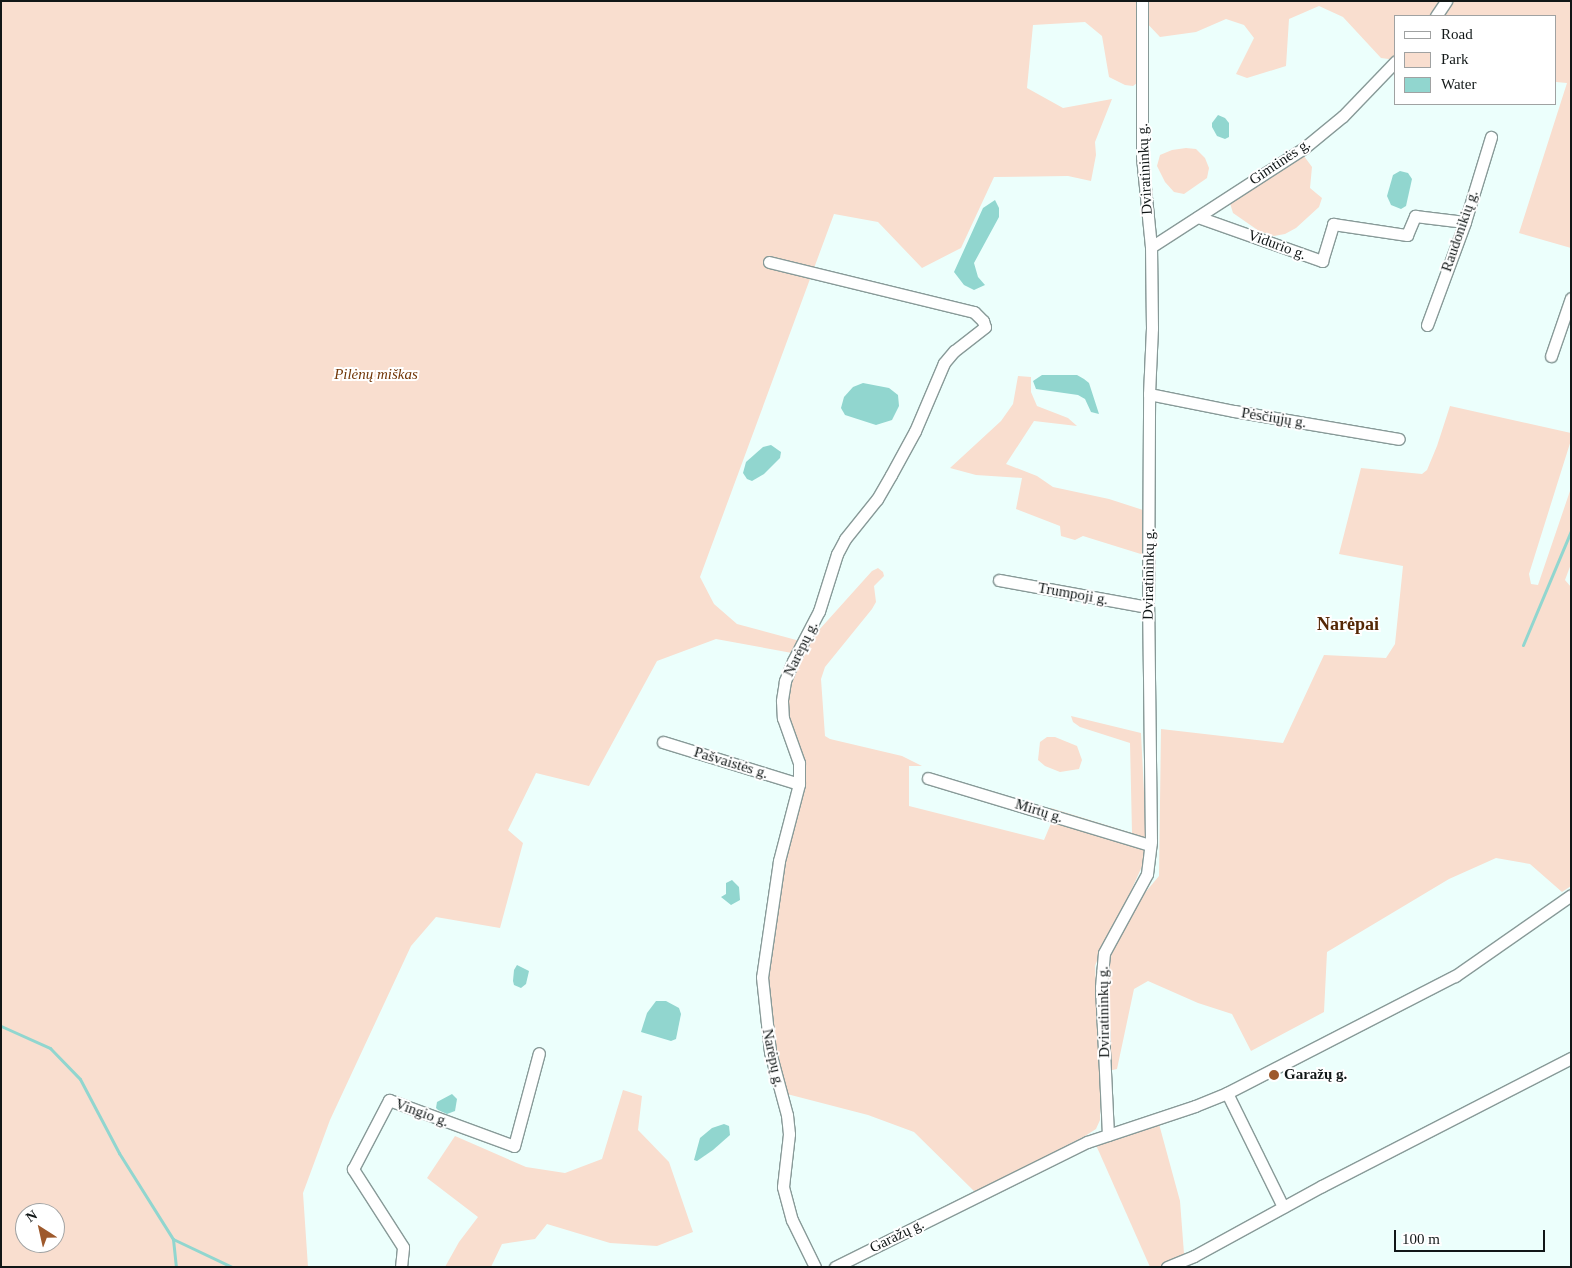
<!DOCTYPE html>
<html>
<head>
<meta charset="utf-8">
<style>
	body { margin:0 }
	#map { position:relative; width:1572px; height:1268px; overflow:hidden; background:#ecfffc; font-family:Georgia,serif }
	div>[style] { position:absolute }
	.green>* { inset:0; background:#f9decf }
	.water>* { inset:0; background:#91d6cf }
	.stream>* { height:3px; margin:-1.5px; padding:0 1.5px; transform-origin:1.5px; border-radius:1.5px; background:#91d6cf }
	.roads { filter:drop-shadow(1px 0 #889a98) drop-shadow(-1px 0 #889a98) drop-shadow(0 1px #889a98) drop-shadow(0 -1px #889a98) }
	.minor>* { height:11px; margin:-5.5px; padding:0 5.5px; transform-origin:5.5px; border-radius:5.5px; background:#fff }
	.dots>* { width:14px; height:14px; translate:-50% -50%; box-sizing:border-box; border:2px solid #fff; border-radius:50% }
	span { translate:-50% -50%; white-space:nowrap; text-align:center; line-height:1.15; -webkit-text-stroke:4px #fff; paint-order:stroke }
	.street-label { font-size:15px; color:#111717 }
	.park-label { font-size:15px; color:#723708; font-style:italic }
	.poi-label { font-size:15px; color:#111717; font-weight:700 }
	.left { translate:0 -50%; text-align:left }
	.quarter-label { font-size:18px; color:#552806; font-weight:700 }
	.frame { position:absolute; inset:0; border:2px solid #111717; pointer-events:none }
	.legend { position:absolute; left:1394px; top:15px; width:162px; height:90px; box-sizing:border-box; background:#fff; border:1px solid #a0a2a2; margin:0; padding:6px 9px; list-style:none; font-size:15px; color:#111717 }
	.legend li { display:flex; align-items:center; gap:10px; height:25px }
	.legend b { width:25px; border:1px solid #a0a2a2 }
	.north { position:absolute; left:15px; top:1203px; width:50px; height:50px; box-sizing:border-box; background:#fff; border:1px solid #a0a2a2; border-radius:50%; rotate:325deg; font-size:14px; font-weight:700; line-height:20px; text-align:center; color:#111717 }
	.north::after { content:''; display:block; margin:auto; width:18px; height:22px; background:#9e592c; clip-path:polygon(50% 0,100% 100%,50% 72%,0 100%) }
	.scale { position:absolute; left:1394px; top:1230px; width:151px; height:22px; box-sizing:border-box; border:2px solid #111717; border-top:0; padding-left:6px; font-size:15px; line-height:18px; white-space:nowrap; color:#111717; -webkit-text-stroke:4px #fff; paint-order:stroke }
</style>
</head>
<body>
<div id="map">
	<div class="green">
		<i style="clip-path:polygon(evenodd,1px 1px,1137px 1px,1137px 83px,1133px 86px,1125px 85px,1109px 77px,1102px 36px,1085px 22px,1033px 25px,1027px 88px,1063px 108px,1112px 99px,1095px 142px,1096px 155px,1091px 181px,1068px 176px,994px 177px,961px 248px,922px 268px,878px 222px,834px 214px,700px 577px,714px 604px,737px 624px,800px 641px,792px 653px,716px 639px,657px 661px,589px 786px,536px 773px,508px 830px,523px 843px,500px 928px,436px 917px,411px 946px,330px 1120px,303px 1193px,308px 1267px,1px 1267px,1px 1px,25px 1213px,55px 1213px,55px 1243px,25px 1243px,25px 1213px)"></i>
		<i style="clip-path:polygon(1142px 1px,1571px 1px,1571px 248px,1519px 233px,1567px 83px,1556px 82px,1556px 16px,1396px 16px,1396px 60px,1381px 58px,1343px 17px,1319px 6px,1289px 19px,1286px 66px,1247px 78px,1236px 74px,1254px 38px,1244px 25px,1226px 19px,1196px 32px,1160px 37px,1142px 18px)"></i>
		<i style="clip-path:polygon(1186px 148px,1196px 149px,1205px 158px,1209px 168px,1207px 178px,1184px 194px,1174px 192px,1165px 182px,1157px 166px,1160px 155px,1172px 150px)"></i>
		<i style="clip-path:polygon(1304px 156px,1312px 167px,1310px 188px,1322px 198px,1319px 207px,1296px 228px,1285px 234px,1274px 236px,1259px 231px,1233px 213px,1229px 200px,1287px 162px)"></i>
		<i style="clip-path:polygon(1018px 376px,1031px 377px,1031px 392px,1037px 406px,1068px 418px,1077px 426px,1034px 421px,1006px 464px,1037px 476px,1053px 487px,1109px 499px,1143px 510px,1144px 555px,1083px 536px,1075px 540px,1061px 536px,1060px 526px,1016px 509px,1022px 478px,976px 475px,950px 468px,1001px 421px,1013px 404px)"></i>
		<i style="clip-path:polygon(1450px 406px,1571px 433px,1571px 440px,1529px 574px,1531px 584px,1538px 585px,1571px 488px,1571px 564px,1565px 580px,1571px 587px,1571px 886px,1562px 892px,1530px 864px,1496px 858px,1449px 879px,1327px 952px,1324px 1012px,1251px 1051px,1232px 1014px,1198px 1003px,1148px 981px,1134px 989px,1117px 1069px,1108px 1071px,1106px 961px,1133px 907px,1159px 876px,1161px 729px,1283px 743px,1324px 655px,1386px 658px,1395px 644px,1403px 566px,1339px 554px,1361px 468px,1422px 474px,1427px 470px,1437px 446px)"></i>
		<i style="clip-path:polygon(878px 568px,883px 572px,884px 576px,874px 586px,876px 602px,872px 609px,825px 667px,821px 679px,825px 736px,830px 739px,902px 756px,922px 766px,909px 766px,909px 806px,1044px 840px,1052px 821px,1051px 808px,1132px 833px,1130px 743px,1080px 727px,1073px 722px,1071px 716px,1141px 733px,1146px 832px,1144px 862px,1130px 893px,1105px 940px,1095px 966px,1101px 1074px,1100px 1120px,1096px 1129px,1085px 1136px,975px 1192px,914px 1132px,868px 1115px,787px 1094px,773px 1050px,766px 998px,767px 963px,795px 814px,793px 731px,788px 712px,789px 685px,797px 660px,819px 630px,872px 571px)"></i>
		<i style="clip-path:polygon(1047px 737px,1055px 737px,1077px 746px,1082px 760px,1079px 769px,1060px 772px,1045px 766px,1038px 760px,1040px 742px)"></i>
		<i style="clip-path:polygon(623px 1090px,642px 1096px,638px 1130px,669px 1162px,693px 1232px,657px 1246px,610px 1243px,547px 1224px,535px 1239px,502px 1244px,491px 1267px,445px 1267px,459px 1242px,478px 1217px,427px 1178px,455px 1136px,526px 1167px,565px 1173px,602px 1159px)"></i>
		<i style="clip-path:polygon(1159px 1124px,1180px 1201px,1185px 1267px,1150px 1267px,1096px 1145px)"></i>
	</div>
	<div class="water">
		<i style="clip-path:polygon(1218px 115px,1225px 118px,1229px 123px,1229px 137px,1225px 139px,1217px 136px,1212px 127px,1212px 123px)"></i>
		<i style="clip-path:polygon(1400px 171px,1408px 173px,1412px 179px,1406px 206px,1401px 209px,1391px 205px,1387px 196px,1393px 175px)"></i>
		<i style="clip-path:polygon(995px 200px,999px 208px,999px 217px,974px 263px,978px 277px,985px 285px,974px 290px,964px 285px,954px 272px,983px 208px)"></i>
		<i style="clip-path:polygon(1042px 375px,1077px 375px,1084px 379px,1089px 383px,1099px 414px,1091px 412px,1085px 399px,1078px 395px,1036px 389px,1033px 381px)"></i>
		<i style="clip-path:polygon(863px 383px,889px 388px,898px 395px,899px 406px,892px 420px,876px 425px,845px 415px,841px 408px,844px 397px,853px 387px)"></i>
		<i style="clip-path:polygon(771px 445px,781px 452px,780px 458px,764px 474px,752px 481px,747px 479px,743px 473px,746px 462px,763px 447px)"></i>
		<i style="clip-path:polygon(732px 880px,739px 887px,740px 900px,731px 905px,721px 897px,726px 894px,726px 883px)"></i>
		<i style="clip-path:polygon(517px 965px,529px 971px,526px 984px,521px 988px,514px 985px,513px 981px,514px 970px)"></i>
		<i style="clip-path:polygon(656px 1001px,666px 1001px,679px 1008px,681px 1014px,676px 1039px,671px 1041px,641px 1032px,647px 1013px)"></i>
		<i style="clip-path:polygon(452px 1094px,457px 1099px,455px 1111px,447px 1114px,438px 1110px,436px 1108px,437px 1102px)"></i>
		<i style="clip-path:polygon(724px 1124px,729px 1126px,730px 1135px,713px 1150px,697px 1161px,694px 1160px,700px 1138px,712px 1128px)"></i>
	</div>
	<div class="stream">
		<i style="left:1523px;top:645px;width:124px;rotate:-67.2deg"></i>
		<i style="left:1px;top:1026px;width:54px;rotate:24.2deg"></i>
		<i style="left:50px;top:1048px;width:43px;rotate:45.9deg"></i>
		<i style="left:80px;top:1079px;width:84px;rotate:62.2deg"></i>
		<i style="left:119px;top:1153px;width:102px;rotate:57.9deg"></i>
		<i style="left:173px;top:1239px;width:28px;rotate:84deg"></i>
		<i style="left:173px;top:1239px;width:65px;rotate:25.4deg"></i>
	</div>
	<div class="roads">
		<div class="minor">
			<i style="left:1436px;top:16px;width:18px;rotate:-56deg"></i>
			<i style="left:1198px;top:217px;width:132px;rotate:19.5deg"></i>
			<i style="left:1322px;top:261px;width:39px;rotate:-73deg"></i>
			<i style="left:1333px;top:224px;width:75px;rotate:8.5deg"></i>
			<i style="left:1407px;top:235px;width:21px;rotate:-67deg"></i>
			<i style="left:1415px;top:216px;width:50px;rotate:6.8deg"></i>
			<i style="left:1151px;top:247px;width:182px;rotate:-32.9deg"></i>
			<i style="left:1304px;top:148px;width:50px;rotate:-39.4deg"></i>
			<i style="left:1343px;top:116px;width:76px;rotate:-46.1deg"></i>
			<i style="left:769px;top:262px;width:211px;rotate:13.7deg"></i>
			<i style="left:974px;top:312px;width:13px;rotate:45deg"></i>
			<i style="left:983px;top:321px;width:6px;rotate:72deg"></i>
			<i style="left:985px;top:327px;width:39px;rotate:142deg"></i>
			<i style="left:954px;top:351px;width:16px;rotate:130deg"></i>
			<i style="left:944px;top:363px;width:74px;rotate:113.1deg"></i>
			<i style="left:915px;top:431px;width:50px;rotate:118.6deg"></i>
			<i style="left:891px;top:475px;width:28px;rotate:120deg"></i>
			<i style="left:877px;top:499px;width:51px;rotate:128.7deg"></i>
			<i style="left:845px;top:539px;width:17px;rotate:118deg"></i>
			<i style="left:837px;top:554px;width:60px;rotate:107.5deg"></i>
			<i style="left:819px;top:611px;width:56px;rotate:117.5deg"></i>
			<i style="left:793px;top:661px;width:22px;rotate:112deg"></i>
			<i style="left:785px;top:681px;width:20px;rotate:99deg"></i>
			<i style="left:782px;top:701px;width:17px;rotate:87deg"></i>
			<i style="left:783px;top:718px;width:48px;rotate:70.4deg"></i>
			<i style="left:799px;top:763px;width:21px;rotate:90deg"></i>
			<i style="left:799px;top:784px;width:80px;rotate:104.6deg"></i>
			<i style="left:779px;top:861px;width:117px;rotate:98.3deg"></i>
			<i style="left:762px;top:977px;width:75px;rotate:83.9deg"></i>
			<i style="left:770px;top:1052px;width:65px;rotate:74.9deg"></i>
			<i style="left:787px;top:1115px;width:19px;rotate:84deg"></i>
			<i style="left:789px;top:1134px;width:53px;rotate:96.5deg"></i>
			<i style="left:783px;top:1187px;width:34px;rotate:75deg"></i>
			<i style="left:792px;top:1220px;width:52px;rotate:63.9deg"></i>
			<i style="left:1427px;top:325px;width:110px;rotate:-69.7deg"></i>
			<i style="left:1465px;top:222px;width:89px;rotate:-73deg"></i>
			<i style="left:1551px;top:356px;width:61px;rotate:-71deg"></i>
			<i style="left:1149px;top:394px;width:87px;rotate:11.3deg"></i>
			<i style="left:1234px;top:411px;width:167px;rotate:9.6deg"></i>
			<i style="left:999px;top:580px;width:151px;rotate:10.3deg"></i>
			<i style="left:663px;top:742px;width:142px;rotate:17.2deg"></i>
			<i style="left:928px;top:778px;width:232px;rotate:16.8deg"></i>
			<i style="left:1227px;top:1093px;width:127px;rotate:63.8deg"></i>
			<i style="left:1108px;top:1135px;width:148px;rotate:-92.7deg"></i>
			<i style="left:1101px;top:987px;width:34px;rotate:-85deg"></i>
			<i style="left:1104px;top:953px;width:90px;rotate:-61.4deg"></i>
			<i style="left:1147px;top:874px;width:33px;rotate:-83deg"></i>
			<i style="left:1151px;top:841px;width:234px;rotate:-90.7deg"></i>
			<i style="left:1148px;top:607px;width:213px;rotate:-89.7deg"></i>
			<i style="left:1149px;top:394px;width:66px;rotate:-87.4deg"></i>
			<i style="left:1152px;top:328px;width:81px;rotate:-90.7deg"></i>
			<i style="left:1151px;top:247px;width:90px;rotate:-95.7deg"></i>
			<i style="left:1142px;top:157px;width:156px;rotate:-90deg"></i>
			<i style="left:401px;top:1267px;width:20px;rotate:-84deg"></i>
			<i style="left:403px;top:1247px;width:93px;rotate:-122.7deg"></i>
			<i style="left:353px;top:1169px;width:78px;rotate:-62.4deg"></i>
			<i style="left:389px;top:1100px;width:133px;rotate:20.2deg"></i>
			<i style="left:514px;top:1146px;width:96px;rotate:-75deg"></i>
			<i style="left:835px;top:1267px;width:281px;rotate:-26.4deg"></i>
			<i style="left:1087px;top:1142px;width:114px;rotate:-18.4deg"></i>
			<i style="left:1195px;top:1106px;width:35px;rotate:-22deg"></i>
			<i style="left:1227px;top:1093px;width:256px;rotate:-27.2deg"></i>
			<i style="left:1455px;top:976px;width:141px;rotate:-34.9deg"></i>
			<i style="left:1167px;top:1267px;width:29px;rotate:-22deg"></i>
			<i style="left:1194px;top:1256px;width:146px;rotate:-28.7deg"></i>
			<i style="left:1322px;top:1186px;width:280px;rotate:-27.2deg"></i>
		</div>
	</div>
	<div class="dots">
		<i style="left:1274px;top:1075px;background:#9e592c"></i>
	</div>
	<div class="street-label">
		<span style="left:1280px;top:162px;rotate:-34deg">Gimtinės g.</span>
		<span style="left:1145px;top:169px;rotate:-93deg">Dviratininkų g.</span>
		<span style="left:1460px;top:231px;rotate:-71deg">Raudonikių g.</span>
		<span style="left:1277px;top:245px;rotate:20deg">Vidurio g.</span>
		<span style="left:1274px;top:418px;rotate:9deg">Pėsčiųjų g.</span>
		<span style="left:1149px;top:574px;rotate:-89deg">Dviratininkų g.</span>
		<span style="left:1073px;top:594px;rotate:10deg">Trumpoji g.</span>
		<span style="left:801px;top:649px;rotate:-64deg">Narėpų g.</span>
		<span style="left:731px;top:763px;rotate:17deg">Pašvaistės g.</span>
		<span style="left:1039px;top:811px;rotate:17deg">Mirtų g.</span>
		<span style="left:1104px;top:1012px;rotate:-91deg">Dviratininkų g.</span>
		<span style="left:773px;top:1058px;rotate:78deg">Narėpų g.</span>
		<span style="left:422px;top:1113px;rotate:20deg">Vingio g.</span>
		<span style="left:897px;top:1236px;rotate:-26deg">Garažų g.</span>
	</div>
	<div class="park-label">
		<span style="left:376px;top:375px">Pilėnų miškas</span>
	</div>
	<div class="poi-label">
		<span class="left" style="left:1284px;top:1075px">Garažų g.</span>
	</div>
	<div class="quarter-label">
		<span style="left:1348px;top:624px">Narėpai</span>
	</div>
	<div class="frame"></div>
	<ul class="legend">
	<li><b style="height:6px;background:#fff"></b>Road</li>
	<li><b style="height:14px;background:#f9decf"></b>Park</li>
	<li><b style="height:14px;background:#91d6cf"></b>Water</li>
	</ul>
	<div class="north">N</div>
	<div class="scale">100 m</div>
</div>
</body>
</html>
